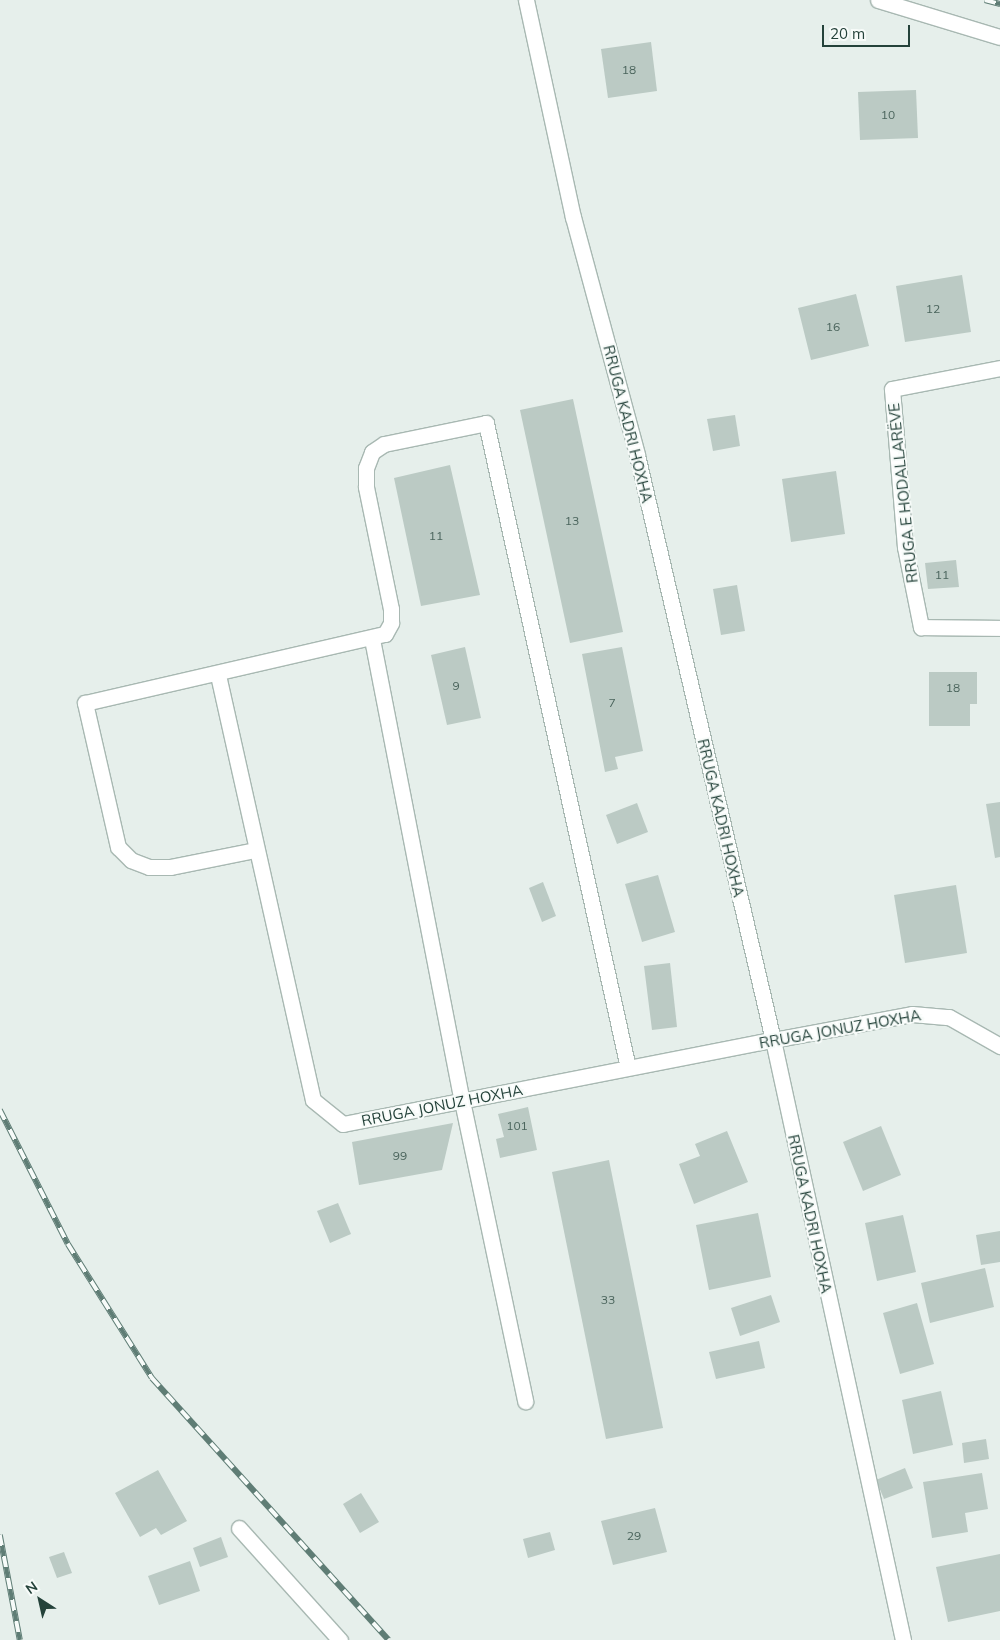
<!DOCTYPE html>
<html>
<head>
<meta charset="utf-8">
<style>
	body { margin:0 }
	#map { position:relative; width:1000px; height:1640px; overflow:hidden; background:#e6efeb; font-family:Mulish,sans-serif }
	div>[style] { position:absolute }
	.building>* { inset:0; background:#bbcac4 }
	.roads { filter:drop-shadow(1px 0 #a8b8b2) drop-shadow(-1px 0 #a8b8b2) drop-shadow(0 1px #a8b8b2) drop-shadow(0 -1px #a8b8b2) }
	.lane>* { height:15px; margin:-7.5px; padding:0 7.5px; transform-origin:7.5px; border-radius:7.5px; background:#fff }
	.street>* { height:15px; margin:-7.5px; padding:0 7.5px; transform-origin:7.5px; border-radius:7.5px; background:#fff }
	.rail>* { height:5.5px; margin-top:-2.75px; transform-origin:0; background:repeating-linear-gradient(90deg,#f7fbf9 0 11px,#5f7d75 0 22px); box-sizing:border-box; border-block:1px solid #5f7d75 }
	span { translate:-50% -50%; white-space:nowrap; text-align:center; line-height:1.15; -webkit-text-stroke:4px #f7fbf9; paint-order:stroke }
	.number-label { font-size:12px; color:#4a645c }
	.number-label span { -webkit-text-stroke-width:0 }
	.street-label { font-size:15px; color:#24423a }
	.north { position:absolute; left:15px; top:1575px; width:50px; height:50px; -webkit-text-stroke:4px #f7fbf9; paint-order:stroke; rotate:325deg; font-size:14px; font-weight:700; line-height:20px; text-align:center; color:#24423a }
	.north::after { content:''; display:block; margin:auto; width:18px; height:22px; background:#24423a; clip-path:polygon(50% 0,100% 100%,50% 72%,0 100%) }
	.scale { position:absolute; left:822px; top:25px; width:88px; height:22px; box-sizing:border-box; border:2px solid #24423a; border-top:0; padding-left:6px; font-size:15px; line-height:18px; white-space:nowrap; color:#24423a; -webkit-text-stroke:4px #f7fbf9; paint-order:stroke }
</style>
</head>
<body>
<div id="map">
	<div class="building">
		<i style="clip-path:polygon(651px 42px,657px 91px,608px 98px,601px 49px)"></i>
		<i style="clip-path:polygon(916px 90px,918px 138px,860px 140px,858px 92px)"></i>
		<i style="clip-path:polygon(962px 275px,971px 332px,905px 342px,896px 286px)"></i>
		<i style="clip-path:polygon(856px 294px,869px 346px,811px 360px,798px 308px)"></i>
		<i style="clip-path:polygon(573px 399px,623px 632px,570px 643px,520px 410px)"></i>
		<i style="clip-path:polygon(735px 415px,740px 446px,713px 451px,707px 419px)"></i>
		<i style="clip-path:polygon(450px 465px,480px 595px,421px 606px,394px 478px)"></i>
		<i style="clip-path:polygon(836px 471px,845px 534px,791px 542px,782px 479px)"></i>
		<i style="clip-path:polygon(956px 560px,959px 587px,928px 589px,925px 563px)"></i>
		<i style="clip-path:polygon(737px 585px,745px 631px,721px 635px,713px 589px)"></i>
		<i style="clip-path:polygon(465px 647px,481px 718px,447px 725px,431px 655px)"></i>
		<i style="clip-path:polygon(622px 647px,643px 751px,615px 757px,618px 769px,605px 772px,582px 654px)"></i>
		<i style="clip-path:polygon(929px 672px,977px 672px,977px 704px,970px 704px,970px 726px,929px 726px)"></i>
		<i style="clip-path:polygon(1000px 802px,1000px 857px,995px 858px,986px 804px)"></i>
		<i style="clip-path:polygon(637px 803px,648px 832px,617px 844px,606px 815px)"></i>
		<i style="clip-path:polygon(658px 875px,675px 932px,642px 942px,625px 884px)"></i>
		<i style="clip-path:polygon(543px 882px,556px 916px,542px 922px,529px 888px)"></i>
		<i style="clip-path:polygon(956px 885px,967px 953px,905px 963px,894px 895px)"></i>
		<i style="clip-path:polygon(670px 963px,677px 1027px,652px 1030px,644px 966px)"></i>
		<i style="clip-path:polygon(528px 1107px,537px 1150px,500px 1158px,496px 1139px,504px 1137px,498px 1114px)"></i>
		<i style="clip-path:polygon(453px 1123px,442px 1170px,359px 1185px,352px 1142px)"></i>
		<i style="clip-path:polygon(881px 1126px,901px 1175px,863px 1191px,843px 1142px)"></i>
		<i style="clip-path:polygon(727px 1131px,748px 1182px,694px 1204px,679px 1164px,700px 1156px,695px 1144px)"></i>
		<i style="clip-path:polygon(609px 1160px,663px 1428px,606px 1439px,552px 1172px)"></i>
		<i style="clip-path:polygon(338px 1203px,351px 1234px,330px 1243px,317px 1211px)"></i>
		<i style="clip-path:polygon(758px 1213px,771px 1277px,709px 1290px,696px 1225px)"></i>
		<i style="clip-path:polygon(903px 1215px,916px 1272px,877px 1281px,865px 1223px)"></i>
		<i style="clip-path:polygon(1000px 1231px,1000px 1262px,981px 1265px,976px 1235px)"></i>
		<i style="clip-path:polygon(985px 1268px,994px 1307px,930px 1323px,921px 1283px)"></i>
		<i style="clip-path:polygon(771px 1295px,780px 1322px,740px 1336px,731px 1308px)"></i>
		<i style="clip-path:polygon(917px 1303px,934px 1364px,900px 1374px,883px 1313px)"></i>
		<i style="clip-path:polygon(759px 1341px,765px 1368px,716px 1379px,709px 1352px)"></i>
		<i style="clip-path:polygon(941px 1391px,953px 1445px,913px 1454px,902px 1400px)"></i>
		<i style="clip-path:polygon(986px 1439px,989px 1459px,964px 1463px,962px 1443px)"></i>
		<i style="clip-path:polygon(905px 1468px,913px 1488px,884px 1499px,876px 1480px)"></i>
		<i style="clip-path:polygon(158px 1470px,187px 1521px,161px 1535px,156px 1528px,140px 1537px,115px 1493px)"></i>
		<i style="clip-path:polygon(982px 1473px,988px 1509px,965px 1513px,968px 1532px,932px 1538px,923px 1482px)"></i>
		<i style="clip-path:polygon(361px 1493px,379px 1522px,360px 1533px,343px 1504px)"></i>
		<i style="clip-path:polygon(655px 1508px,667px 1552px,613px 1565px,601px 1521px)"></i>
		<i style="clip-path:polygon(550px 1532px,555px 1550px,528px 1558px,523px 1539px)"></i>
		<i style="clip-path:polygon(221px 1537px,228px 1557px,200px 1567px,193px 1548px)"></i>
		<i style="clip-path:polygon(64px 1552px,72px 1573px,57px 1578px,49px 1557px)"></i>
		<i style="clip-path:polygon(1000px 1554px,1000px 1611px,948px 1622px,936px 1567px)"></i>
		<i style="clip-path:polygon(190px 1561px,200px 1591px,159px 1605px,148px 1576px)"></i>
	</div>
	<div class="roads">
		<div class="lane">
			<i style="left:372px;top:639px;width:471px;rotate:79deg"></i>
			<i style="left:462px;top:1101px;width:307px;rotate:78.1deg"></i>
			<i style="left:218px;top:675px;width:435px;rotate:77.4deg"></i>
			<i style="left:313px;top:1100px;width:38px;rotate:39deg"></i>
			<i style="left:343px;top:1124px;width:438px;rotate:-11.1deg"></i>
			<i style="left:255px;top:850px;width:87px;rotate:168.7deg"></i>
			<i style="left:170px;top:867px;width:21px;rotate:180deg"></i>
			<i style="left:149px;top:867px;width:19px;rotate:-159deg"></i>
			<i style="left:131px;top:860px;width:18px;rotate:-135deg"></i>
			<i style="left:118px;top:847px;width:148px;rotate:-102.9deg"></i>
			<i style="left:85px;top:703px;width:308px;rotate:-13deg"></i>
			<i style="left:385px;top:634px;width:13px;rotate:-61deg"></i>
			<i style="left:391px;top:623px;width:14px;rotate:-90deg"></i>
			<i style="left:391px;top:609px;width:125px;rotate:-101.6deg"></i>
			<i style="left:366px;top:487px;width:19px;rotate:-90deg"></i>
			<i style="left:366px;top:468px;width:17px;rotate:-69deg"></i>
			<i style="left:372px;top:452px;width:14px;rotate:-34deg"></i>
			<i style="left:384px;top:444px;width:104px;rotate:-11.6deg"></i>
			<i style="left:486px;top:423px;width:660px;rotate:77.58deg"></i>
		</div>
		<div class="street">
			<i style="left:526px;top:0;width:222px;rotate:77.8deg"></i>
			<i style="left:573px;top:217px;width:246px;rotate:74.9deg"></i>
			<i style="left:637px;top:455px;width:601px;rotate:76.91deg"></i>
			<i style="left:773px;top:1040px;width:614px;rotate:77.77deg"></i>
			<i style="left:878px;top:0;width:127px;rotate:16.9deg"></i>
			<i style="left:1000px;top:368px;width:110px;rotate:169deg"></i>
			<i style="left:892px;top:389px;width:159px;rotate:85.3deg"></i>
			<i style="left:905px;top:547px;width:82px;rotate:78.7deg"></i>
			<i style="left:921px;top:627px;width:79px;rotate:0.7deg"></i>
			<i style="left:773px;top:1040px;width:141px;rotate:-10.6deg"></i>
			<i style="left:912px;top:1014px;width:37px;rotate:5deg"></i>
			<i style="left:949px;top:1017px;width:59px;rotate:29.6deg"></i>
			<i style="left:239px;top:1528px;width:151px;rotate:48deg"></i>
		</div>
	</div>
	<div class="rail">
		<i style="left:985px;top:0;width:16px;rotate:15deg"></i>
		<i style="left:0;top:1110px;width:150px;rotate:63.1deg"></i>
		<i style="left:68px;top:1244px;width:158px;rotate:57.9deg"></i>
		<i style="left:152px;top:1378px;width:353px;rotate:47.9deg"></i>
		<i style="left:0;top:1535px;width:107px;rotate:79.2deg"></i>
	</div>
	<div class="number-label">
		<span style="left:629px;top:70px">18</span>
		<span style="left:888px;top:115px">10</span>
		<span style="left:933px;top:309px">12</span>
		<span style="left:833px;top:327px">16</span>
		<span style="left:572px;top:521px">13</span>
		<span style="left:436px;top:536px">11</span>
		<span style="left:942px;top:575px">11</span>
		<span style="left:456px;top:686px">9</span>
		<span style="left:953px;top:688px">18</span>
		<span style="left:612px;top:703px">7</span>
		<span style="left:517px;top:1126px">101</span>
		<span style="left:400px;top:1156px">99</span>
		<span style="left:608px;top:1300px">33</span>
		<span style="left:634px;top:1536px">29</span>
	</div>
	<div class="street-label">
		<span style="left:628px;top:424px;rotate:76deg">RRUGA KADRI HOXHA</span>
		<span style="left:903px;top:493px;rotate:-96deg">RRUGA E HODALLARËVE</span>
		<span style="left:721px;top:818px;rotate:77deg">RRUGA KADRI HOXHA</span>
		<span style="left:840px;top:1029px;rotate:-10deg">RRUGA JONUZ HOXHA</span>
		<span style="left:442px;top:1105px;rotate:-11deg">RRUGA JONUZ HOXHA</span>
		<span style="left:810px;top:1214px;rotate:78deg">RRUGA KADRI HOXHA</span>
	</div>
	<div class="north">N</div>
	<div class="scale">20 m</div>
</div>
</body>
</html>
